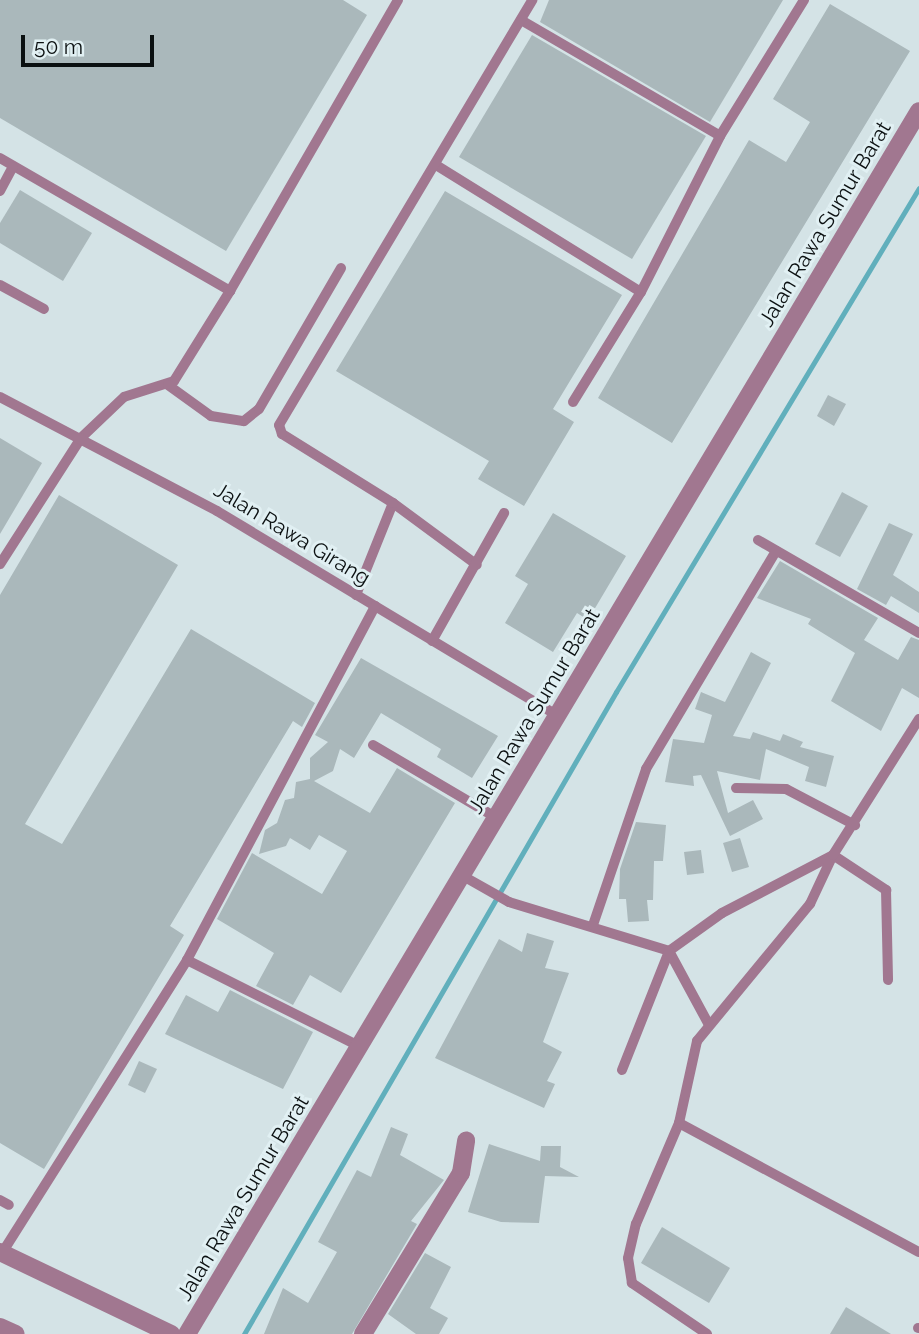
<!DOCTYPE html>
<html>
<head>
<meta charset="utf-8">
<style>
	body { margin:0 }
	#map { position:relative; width:919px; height:1334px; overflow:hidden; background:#d4e3e6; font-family:Raleway,sans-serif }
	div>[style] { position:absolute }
	.stream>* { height:5px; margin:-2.5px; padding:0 2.5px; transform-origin:2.5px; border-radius:2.5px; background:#61afbc }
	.building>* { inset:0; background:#aab8bb }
	.service>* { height:10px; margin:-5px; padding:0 5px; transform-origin:5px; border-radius:5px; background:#a17790 }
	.minor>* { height:18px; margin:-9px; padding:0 9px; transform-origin:9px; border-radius:9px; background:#a17790 }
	span { translate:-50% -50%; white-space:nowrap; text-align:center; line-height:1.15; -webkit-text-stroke:6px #e1f0f3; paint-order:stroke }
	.street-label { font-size:21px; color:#0b1011 }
	.scale { position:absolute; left:21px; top:35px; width:133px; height:32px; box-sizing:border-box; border:4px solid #0b1011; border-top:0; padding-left:9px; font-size:21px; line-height:24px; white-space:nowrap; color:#0b1011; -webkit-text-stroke:5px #e1f0f3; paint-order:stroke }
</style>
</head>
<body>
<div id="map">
	<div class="stream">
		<i style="left:244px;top:1334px;width:742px;rotate:-59.91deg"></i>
		<i style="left:616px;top:692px;width:588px;rotate:-58.99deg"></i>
	</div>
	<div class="building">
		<i style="clip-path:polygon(0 0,343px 0,367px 15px,226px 251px,0 118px)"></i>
		<i style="clip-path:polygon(549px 0,783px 0,710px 122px,540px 22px)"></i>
		<i style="clip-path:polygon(830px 4px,910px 51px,672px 443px,598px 398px,749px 140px,786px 162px,810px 122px,773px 99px)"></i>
		<i style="clip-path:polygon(532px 35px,706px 136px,632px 259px,459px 157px)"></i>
		<i style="clip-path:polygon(20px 190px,92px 233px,63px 281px,0 243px,0 223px)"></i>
		<i style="clip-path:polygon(445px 191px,622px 295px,553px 409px,574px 422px,524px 506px,478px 479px,489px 461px,336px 371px)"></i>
		<i style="clip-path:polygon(828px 395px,846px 404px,834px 426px,817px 416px)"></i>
		<i style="clip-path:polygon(0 438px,42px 463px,0 534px)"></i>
		<i style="clip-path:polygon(842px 492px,868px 506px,840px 557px,815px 544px)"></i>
		<i style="clip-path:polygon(59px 495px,178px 565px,25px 824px,62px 844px,191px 629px,315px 703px,302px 727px,293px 721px,170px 926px,184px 935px,44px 1169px,0 1143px,0 595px)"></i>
		<i style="clip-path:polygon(553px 513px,626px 556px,588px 620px,577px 613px,553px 652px,505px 623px,528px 584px,515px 576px)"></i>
		<i style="clip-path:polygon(889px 523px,913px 534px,893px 575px,919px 592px,919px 613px,891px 596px,886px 605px,857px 589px)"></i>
		<i style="clip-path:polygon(780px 561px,878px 618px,864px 640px,898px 660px,911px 637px,919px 640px,919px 698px,902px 688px,881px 731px,831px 701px,855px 653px,808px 624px,811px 619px,757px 598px)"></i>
		<i style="clip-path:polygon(751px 652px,771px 663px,733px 736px,750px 739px,753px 732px,780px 741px,783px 734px,803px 742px,800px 747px,834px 756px,826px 787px,805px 781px,809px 767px,766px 749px,760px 780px,717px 771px,728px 813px,753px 800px,763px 819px,730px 836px,701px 775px,693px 776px,694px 786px,665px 782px,673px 739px,704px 743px,712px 715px,695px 709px,701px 692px,725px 702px)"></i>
		<i style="clip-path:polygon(361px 658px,498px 736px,472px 778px,437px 757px,441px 749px,381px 713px,354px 758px,340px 749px,333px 771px,314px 781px,370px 813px,397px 768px,455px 803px,341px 993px,310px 975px,293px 1005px,256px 986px,274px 953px,217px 919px,252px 853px,322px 894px,347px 851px,319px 835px,310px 850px,290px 838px,286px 846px,259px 854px,265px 830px,277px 823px,285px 800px,294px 798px,296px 782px,310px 779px,310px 758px,328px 742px,315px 735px)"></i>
		<i style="clip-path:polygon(636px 822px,666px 825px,663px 861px,654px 861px,653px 900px,647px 900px,649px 921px,628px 922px,626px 899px,619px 899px,620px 869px)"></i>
		<i style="clip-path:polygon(740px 838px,749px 867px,732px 872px,723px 843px)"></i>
		<i style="clip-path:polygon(701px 850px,704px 873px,687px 875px,684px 852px)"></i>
		<i style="clip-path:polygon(527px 933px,554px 941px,545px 968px,569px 973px,543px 1042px,562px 1052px,547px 1081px,555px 1084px,544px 1108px,435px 1058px,499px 939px,522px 952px)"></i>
		<i style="clip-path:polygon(230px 990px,313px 1032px,283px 1089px,165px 1034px,186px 995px,218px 1012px)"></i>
		<i style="clip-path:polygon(139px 1061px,157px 1069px,145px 1093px,128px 1085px)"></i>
		<i style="clip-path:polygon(391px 1127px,408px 1134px,400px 1155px,444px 1180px,411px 1221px,417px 1224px,352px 1334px,264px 1334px,283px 1288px,308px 1303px,337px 1252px,318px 1242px,357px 1170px,371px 1177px)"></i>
		<i style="clip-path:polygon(489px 1144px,540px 1161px,541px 1146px,561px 1146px,560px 1167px,579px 1177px,545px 1176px,539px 1223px,501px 1222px,468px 1212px)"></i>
		<i style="clip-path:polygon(662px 1227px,730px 1268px,709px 1303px,641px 1263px)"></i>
		<i style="clip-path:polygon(425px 1253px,451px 1267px,430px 1308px,448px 1318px,439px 1334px,416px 1334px,388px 1314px)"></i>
		<i style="clip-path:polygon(846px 1307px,891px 1334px,830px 1334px)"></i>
	</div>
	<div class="service">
		<i style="left:521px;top:20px;width:230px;rotate:30.2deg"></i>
		<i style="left:0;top:158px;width:266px;rotate:30deg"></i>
		<i style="left:230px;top:291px;width:106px;rotate:121.9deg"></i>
		<i style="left:174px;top:381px;width:52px;rotate:162.3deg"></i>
		<i style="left:124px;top:397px;width:59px;rotate:136.4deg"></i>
		<i style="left:81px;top:438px;width:150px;rotate:122.7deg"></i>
		<i style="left:436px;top:165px;width:241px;rotate:31.8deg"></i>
		<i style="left:0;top:191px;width:27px;rotate:-62deg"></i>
		<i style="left:0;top:285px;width:50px;rotate:28.6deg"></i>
		<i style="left:230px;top:291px;width:336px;rotate:-60deg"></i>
		<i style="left:168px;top:385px;width:53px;rotate:35.8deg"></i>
		<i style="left:211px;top:416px;width:33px;rotate:9deg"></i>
		<i style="left:244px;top:421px;width:19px;rotate:-39deg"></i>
		<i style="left:259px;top:409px;width:163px;rotate:-59.8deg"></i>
		<i style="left:0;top:397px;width:245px;rotate:27.7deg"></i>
		<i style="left:217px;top:511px;width:398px;rotate:31deg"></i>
		<i style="left:573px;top:402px;width:129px;rotate:-58.3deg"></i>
		<i style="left:641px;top:292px;width:175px;rotate:-63.1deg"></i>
		<i style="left:720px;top:136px;width:160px;rotate:-58.3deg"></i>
		<i style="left:393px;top:503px;width:104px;rotate:36.4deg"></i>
		<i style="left:758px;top:540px;width:186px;rotate:30deg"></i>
		<i style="left:356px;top:595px;width:99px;rotate:-68.1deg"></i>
		<i style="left:393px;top:503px;width:131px;rotate:-148.1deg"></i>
		<i style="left:282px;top:434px;width:9px;rotate:-108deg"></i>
		<i style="left:279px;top:425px;width:495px;rotate:-59.2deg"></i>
		<i style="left:432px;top:641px;width:147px;rotate:-60.6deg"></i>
		<i style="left:373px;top:745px;width:144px;rotate:30.5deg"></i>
		<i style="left:736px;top:788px;width:50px;rotate:1.1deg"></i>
		<i style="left:786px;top:789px;width:78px;rotate:27.6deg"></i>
		<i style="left:463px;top:876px;width:53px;rotate:29.5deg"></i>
		<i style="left:509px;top:902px;width:167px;rotate:17deg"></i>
		<i style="left:669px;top:951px;width:65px;rotate:-35.6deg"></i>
		<i style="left:722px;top:913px;width:125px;rotate:-27.6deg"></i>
		<i style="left:833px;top:855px;width:64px;rotate:33.4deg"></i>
		<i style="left:886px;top:890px;width:90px;rotate:88.7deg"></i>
		<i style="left:593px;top:925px;width:165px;rotate:-71.2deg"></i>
		<i style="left:646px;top:769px;width:254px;rotate:-59.2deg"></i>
		<i style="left:187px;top:960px;width:195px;rotate:26.6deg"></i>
		<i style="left:622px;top:1070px;width:128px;rotate:-68.4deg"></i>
		<i style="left:669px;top:951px;width:84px;rotate:61.6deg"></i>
		<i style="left:679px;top:1123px;width:272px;rotate:28.3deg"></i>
		<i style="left:0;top:1200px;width:10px;rotate:29deg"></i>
		<i style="left:2px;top:1253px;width:347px;rotate:-57.7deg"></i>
		<i style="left:187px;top:960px;width:401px;rotate:-62deg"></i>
		<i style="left:918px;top:1328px;width:1px"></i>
		<i style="left:707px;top:1334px;width:91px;rotate:-145.8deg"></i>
		<i style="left:632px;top:1283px;width:25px;rotate:-99deg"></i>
		<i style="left:628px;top:1258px;width:35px;rotate:-77deg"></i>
		<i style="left:636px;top:1224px;width:110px;rotate:-66.9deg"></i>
		<i style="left:679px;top:1123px;width:84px;rotate:-77.6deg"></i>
		<i style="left:697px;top:1041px;width:178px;rotate:-50.5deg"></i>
		<i style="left:810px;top:904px;width:54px;rotate:-64.9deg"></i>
		<i style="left:833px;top:855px;width:161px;rotate:-57.7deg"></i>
	</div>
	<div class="minor">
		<i style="left:0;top:1252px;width:190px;rotate:25.6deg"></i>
		<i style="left:0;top:1327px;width:17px;rotate:24deg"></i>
		<i style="left:187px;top:1334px;width:1425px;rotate:-59.1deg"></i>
		<i style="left:363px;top:1334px;width:188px;rotate:-58.7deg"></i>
		<i style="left:461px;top:1173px;width:33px;rotate:-81deg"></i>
	</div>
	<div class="street-label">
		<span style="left:825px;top:224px;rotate:-59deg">Jalan Rawa Sumur Barat</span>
		<span style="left:292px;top:534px;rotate:31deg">Jalan Rawa Girang</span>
		<span style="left:534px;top:711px;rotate:-59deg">Jalan Rawa Sumur Barat</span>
		<span style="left:243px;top:1198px;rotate:-59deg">Jalan Rawa Sumur Barat</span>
	</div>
	<div class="scale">50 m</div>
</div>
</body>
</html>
